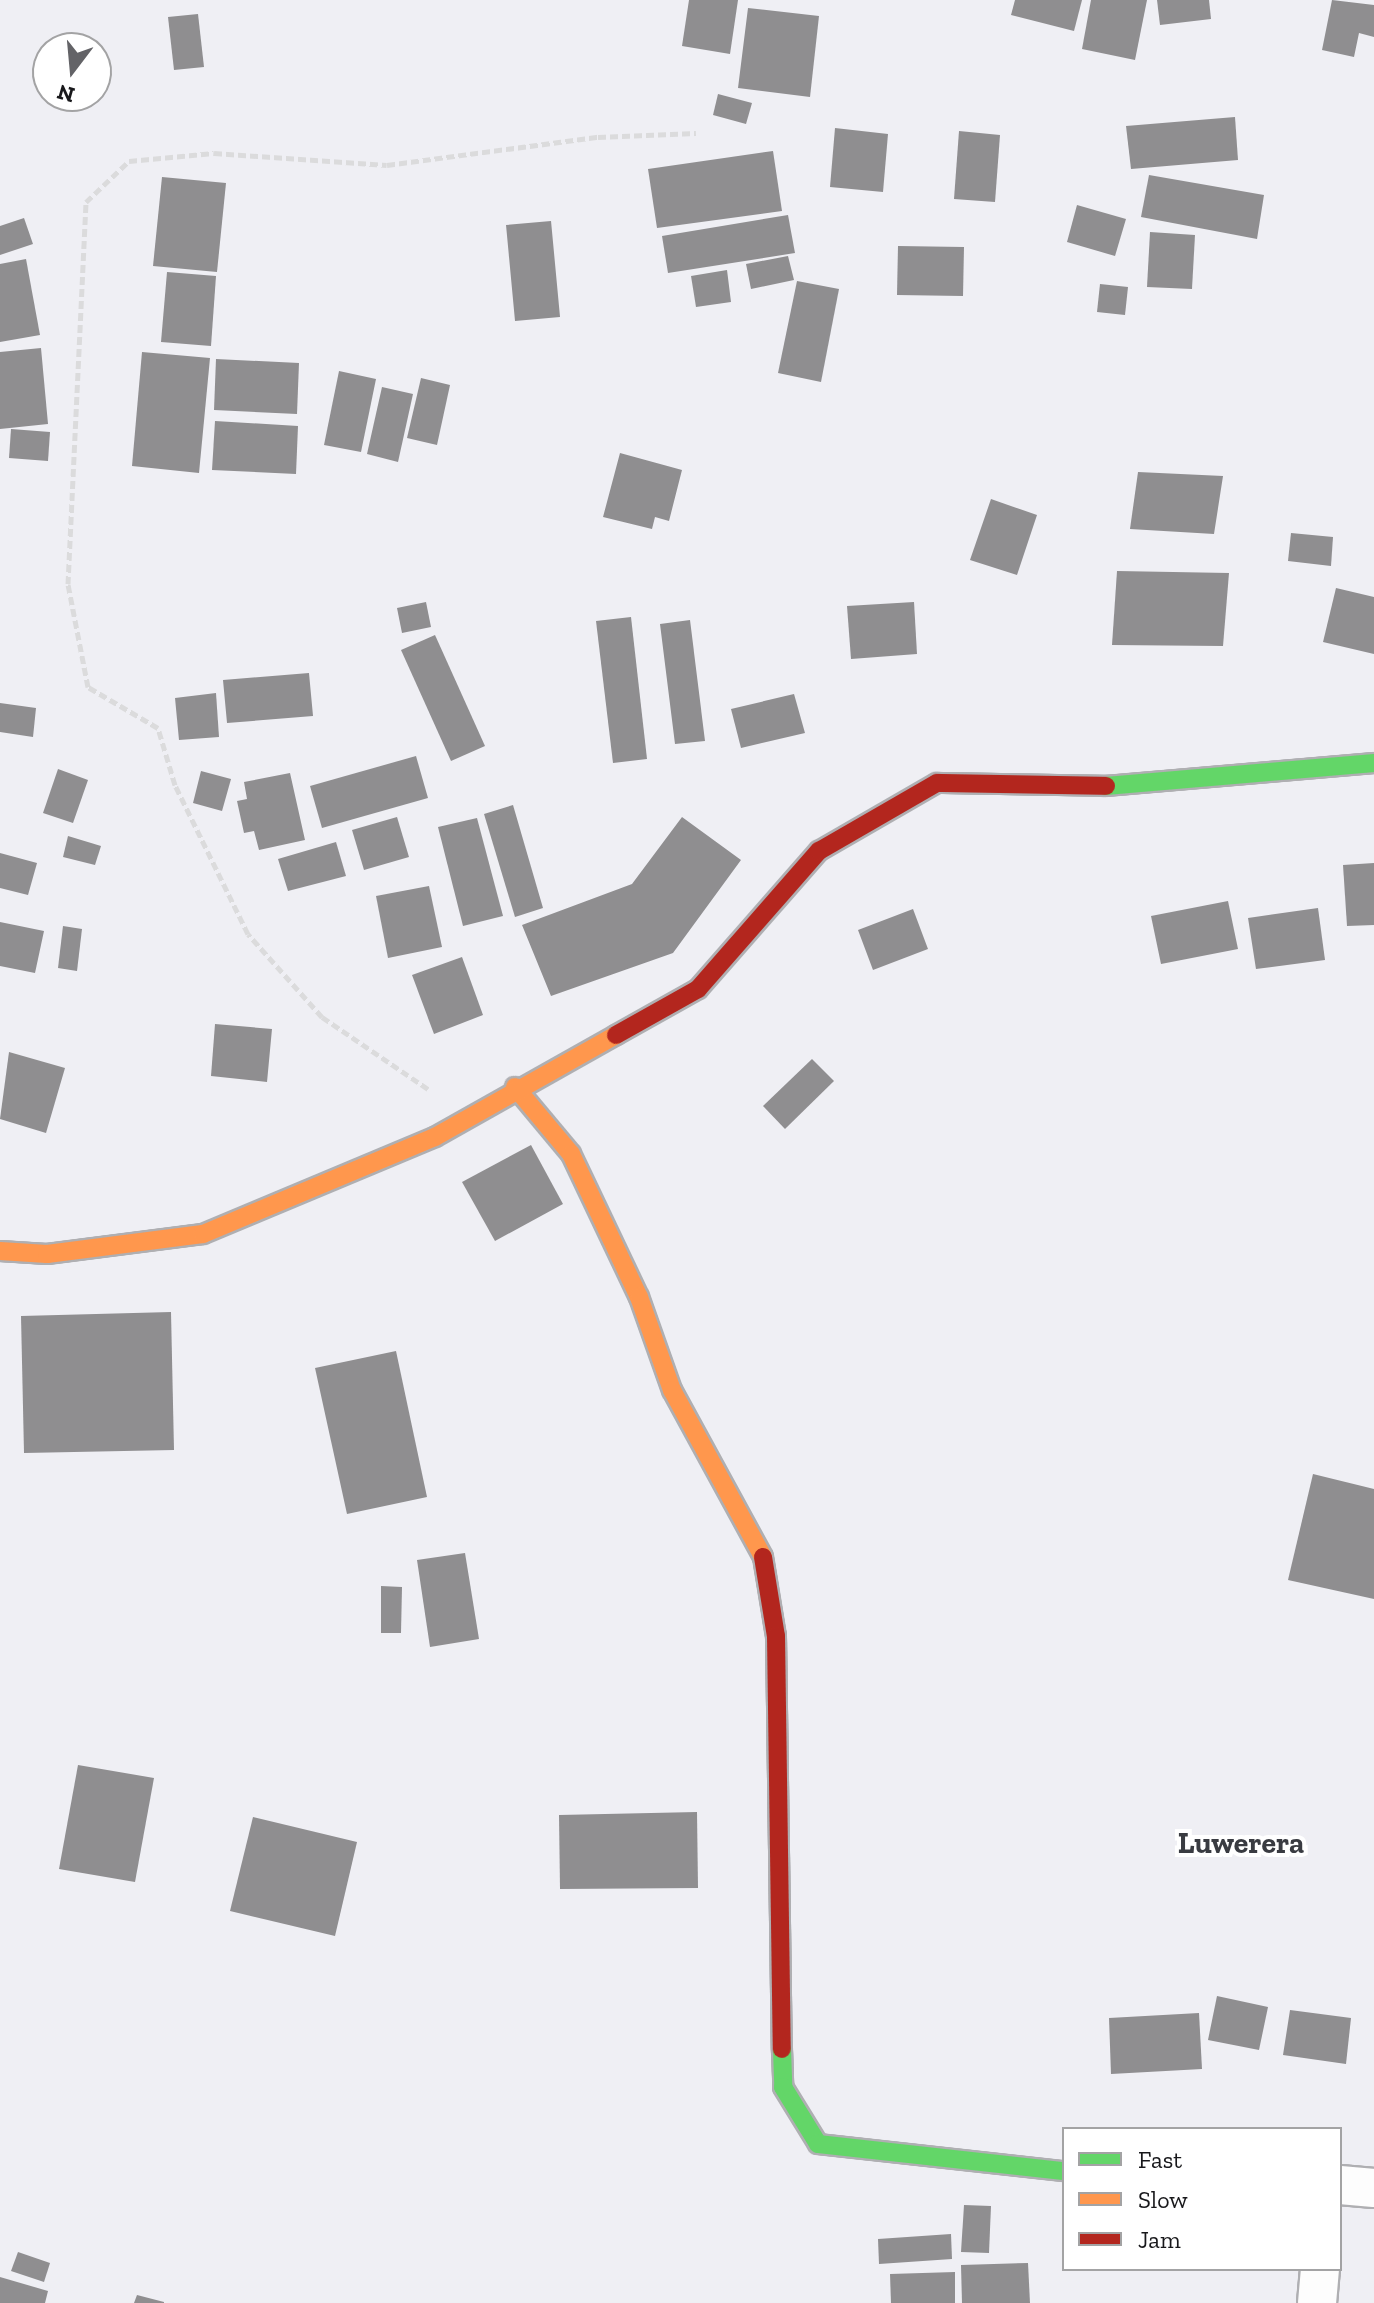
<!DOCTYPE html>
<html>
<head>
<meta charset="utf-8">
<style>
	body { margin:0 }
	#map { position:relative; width:1374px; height:2303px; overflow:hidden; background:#efeff4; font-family:"Zilla Slab",serif }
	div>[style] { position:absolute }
	.building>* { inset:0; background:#8f8e90 }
	.path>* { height:5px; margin-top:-2.5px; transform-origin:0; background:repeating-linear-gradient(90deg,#dbdbdc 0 8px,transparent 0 12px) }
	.roads { filter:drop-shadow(2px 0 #afafb2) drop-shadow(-2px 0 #afafb2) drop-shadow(0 2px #afafb2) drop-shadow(0 -2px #afafb2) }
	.street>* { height:38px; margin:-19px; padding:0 19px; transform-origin:19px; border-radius:19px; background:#fdfdfd }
	.fast>* { height:18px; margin:-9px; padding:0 9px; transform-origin:9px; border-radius:9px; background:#63d668 }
	.slow>* { height:18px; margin:-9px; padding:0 9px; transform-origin:9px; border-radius:9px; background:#ff974d }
	.jam>* { height:18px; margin:-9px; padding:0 9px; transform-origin:9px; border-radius:9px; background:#b3261e }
	span { translate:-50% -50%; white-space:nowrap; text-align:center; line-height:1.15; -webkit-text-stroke:8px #fff; paint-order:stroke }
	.quarter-label { font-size:30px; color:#393b41; font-weight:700 }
	.legend { position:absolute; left:1062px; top:2127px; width:280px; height:144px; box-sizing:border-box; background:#fff; border:2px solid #a3a3a4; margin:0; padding:10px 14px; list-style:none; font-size:24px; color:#18181b }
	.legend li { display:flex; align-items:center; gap:16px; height:40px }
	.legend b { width:40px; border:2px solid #a3a3a4 }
	.north { position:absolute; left:32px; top:32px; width:80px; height:80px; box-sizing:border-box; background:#fff; border:2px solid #a3a3a4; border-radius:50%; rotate:196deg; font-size:22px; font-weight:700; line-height:32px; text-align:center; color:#18181b }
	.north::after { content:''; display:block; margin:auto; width:28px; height:36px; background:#636367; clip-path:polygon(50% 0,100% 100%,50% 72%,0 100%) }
</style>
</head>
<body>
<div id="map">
	<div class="building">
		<i style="clip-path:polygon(689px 0,738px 0,730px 54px,682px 46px)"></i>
		<i style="clip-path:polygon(1015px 0,1082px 0,1074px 31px,1011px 15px)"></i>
		<i style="clip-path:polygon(1091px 0,1147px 0,1135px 60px,1082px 49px)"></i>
		<i style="clip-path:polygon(1157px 0,1209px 0,1211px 19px,1160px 25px)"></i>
		<i style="clip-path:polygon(1332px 0,1374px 5px,1374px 37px,1359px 33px,1354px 57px,1322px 50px)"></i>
		<i style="clip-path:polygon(748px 8px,819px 16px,810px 97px,738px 88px)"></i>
		<i style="clip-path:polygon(198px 14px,204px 67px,174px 70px,168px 17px)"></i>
		<i style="clip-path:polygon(718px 94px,752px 103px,746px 124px,713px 115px)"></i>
		<i style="clip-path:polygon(1235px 117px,1238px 160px,1131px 169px,1126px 126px)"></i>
		<i style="clip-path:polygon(835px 128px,888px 134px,883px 192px,830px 187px)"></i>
		<i style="clip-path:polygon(959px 131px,1000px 135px,995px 202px,954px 199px)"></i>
		<i style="clip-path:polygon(773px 151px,782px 211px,657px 228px,648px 169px)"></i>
		<i style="clip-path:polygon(1149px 175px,1264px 195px,1257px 239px,1141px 217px)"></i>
		<i style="clip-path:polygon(162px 177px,226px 183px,217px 272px,153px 266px)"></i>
		<i style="clip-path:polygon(1077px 205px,1126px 219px,1115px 256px,1067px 242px)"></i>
		<i style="clip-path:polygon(788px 215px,795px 253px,668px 273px,662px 236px)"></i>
		<i style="clip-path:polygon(24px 218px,33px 244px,0 255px,0 226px)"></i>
		<i style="clip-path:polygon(551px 221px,560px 317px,515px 321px,506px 225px)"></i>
		<i style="clip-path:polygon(1150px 232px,1195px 235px,1192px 289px,1147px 287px)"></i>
		<i style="clip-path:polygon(898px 246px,964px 247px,963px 296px,897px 295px)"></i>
		<i style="clip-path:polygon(788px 256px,794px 280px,751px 289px,746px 264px)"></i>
		<i style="clip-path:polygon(26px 259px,40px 335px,0 342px,0 264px)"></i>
		<i style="clip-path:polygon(727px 270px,731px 302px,696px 307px,691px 276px)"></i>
		<i style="clip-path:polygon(167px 272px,216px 276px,211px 346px,161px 342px)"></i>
		<i style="clip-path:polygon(797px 281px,839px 289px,821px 382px,778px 373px)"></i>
		<i style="clip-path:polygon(1100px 284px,1128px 287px,1125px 315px,1097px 312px)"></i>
		<i style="clip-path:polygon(41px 348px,48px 424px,0 429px,0 352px)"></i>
		<i style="clip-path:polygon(142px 352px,210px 358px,199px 473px,132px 466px)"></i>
		<i style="clip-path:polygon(216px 359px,299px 363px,297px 414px,214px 410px)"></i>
		<i style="clip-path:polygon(339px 371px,376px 379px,361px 452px,324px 445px)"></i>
		<i style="clip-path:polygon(421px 378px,450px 385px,437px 445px,407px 438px)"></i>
		<i style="clip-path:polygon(382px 387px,413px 394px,398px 462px,367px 454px)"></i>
		<i style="clip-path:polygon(215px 421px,298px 426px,296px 474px,212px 470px)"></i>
		<i style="clip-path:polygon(11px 429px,50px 432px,48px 461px,9px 458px)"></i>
		<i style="clip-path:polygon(620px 453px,682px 470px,669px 521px,655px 517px,652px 529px,603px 517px)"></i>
		<i style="clip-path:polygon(1138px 472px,1223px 476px,1214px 534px,1130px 529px)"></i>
		<i style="clip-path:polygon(991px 499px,1037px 515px,1017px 575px,970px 560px)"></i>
		<i style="clip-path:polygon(1291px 533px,1333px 537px,1331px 566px,1288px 561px)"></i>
		<i style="clip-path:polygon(1117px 571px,1229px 573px,1223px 646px,1112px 645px)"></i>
		<i style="clip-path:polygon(1336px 588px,1374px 597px,1374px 654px,1323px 642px)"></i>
		<i style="clip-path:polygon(426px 602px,431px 627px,402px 633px,397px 608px)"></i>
		<i style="clip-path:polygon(914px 602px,917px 654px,851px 659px,847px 606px)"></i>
		<i style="clip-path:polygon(631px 617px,647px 759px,613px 763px,596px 621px)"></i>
		<i style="clip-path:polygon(690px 620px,705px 741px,675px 744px,660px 624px)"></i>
		<i style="clip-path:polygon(435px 635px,485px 746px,451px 761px,401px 650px)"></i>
		<i style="clip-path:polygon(309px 673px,313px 716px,227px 723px,223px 680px)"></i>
		<i style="clip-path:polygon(216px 693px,219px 737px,179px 740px,175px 698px)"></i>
		<i style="clip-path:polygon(794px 694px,805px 733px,741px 748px,731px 709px)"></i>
		<i style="clip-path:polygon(0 703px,36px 708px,33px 737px,0 732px)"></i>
		<i style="clip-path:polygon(416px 756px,428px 798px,322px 828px,310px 786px)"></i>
		<i style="clip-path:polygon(58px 769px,88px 780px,73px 823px,43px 813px)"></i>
		<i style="clip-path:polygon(201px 771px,231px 779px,222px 811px,193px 803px)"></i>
		<i style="clip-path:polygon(290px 773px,305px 840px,259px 850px,254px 831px,244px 833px,237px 801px,247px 799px,244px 782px)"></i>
		<i style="clip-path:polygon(513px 805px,543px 908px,515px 917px,484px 814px)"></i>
		<i style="clip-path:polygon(397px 817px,409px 857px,364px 870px,352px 830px)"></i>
		<i style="clip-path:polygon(682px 817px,741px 860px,673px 953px,551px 996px,522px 925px,632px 884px)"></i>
		<i style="clip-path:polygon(477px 818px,503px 916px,463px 926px,438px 827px)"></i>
		<i style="clip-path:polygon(68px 836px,101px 846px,95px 865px,63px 857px)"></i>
		<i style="clip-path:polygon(336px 842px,346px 876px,288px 891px,278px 859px)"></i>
		<i style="clip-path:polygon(0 853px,37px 863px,28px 895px,0 888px)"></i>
		<i style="clip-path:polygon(1374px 863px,1374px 925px,1347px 926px,1343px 865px)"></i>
		<i style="clip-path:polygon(429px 886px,442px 947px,388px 958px,376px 896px)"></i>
		<i style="clip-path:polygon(1228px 901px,1238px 949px,1161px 964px,1151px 916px)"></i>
		<i style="clip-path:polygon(1318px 908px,1325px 960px,1256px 969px,1248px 918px)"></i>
		<i style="clip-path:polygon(913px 909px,928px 949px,873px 970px,858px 930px)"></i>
		<i style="clip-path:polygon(0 922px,44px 931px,35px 973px,0 966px)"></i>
		<i style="clip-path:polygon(63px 926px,82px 929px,77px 971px,58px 968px)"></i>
		<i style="clip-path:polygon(462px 957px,483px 1015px,434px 1034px,412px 975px)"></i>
		<i style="clip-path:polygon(215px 1024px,272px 1029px,267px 1082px,211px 1076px)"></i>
		<i style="clip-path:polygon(9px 1052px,65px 1068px,46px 1133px,0 1119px)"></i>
		<i style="clip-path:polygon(812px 1059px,834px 1081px,785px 1129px,763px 1106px)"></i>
		<i style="clip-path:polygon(531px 1145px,563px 1204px,495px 1241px,462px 1182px)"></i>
		<i style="clip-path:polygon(171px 1312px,174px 1450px,24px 1453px,21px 1316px)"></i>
		<i style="clip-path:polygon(396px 1351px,427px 1497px,347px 1514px,315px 1368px)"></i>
		<i style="clip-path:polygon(1313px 1474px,1374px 1489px,1374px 1599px,1288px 1580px)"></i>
		<i style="clip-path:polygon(465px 1553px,479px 1639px,430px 1647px,417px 1560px)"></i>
		<i style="clip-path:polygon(381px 1586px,402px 1587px,401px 1633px,381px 1633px)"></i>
		<i style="clip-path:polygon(78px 1765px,154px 1778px,135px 1882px,59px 1869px)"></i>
		<i style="clip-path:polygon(697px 1812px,698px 1888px,560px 1889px,559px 1815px)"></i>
		<i style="clip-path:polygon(253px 1817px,357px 1842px,335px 1936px,230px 1911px)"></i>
		<i style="clip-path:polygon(1217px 1996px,1268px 2007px,1259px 2050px,1208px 2040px)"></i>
		<i style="clip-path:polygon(1290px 2010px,1351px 2018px,1346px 2064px,1283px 2055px)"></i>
		<i style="clip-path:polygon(1199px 2013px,1202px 2069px,1111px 2074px,1109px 2018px)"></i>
		<i style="clip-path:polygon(964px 2205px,991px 2206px,989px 2253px,961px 2252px)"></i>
		<i style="clip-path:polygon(951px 2234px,952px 2259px,879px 2264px,878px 2239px)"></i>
		<i style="clip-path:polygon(18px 2252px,50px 2263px,44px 2282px,11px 2271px)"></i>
		<i style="clip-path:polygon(1028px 2263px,1030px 2303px,962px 2303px,961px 2265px)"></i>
		<i style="clip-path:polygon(955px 2272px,955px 2303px,891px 2303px,890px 2274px)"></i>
		<i style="clip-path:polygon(0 2277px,48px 2291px,45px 2303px,0 2303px)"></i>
		<i style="clip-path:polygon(137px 2295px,164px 2302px,164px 2303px,134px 2303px)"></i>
	</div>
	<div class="path">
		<i style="left:428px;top:1089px;width:128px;rotate:-145.8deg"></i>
		<i style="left:322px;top:1017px;width:111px;rotate:-131.7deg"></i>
		<i style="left:248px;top:934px;width:166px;rotate:-116.1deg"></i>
		<i style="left:175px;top:785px;width:59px;rotate:-106.6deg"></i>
		<i style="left:158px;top:728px;width:81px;rotate:-149.6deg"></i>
		<i style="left:88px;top:687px;width:105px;rotate:-101deg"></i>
		<i style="left:68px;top:584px;width:382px;rotate:-87.3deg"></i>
		<i style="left:86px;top:202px;width:59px;rotate:-43.6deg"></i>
		<i style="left:129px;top:161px;width:85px;rotate:-5.4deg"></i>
		<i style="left:214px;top:153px;width:173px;rotate:4deg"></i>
		<i style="left:387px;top:165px;width:213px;rotate:-7.6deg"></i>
		<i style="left:598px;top:137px;width:98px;rotate:-2.3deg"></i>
	</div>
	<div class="roads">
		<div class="street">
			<i style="left:1340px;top:2185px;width:34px;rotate:5deg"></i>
			<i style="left:1317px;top:2303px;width:34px;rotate:-85deg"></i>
		</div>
		<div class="fast">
			<i style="left:1106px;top:786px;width:269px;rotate:-4.9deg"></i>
			<i style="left:782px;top:2049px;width:38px;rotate:88deg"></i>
			<i style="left:783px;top:2087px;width:67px;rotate:58.4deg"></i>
			<i style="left:818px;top:2144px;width:247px;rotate:6.3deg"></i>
		</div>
		<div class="slow">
			<i style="left:515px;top:1087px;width:87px;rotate:50.1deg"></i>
			<i style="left:571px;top:1154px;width:158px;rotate:64.6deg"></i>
			<i style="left:639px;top:1297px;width:99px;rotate:70.5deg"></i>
			<i style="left:672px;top:1390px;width:190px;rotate:61.4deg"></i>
			<i style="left:0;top:1251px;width:47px;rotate:3.7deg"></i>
			<i style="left:47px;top:1254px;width:157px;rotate:-7.3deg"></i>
			<i style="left:203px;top:1234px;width:251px;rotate:-22.7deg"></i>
			<i style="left:435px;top:1137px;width:208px;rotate:-29.4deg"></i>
		</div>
		<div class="jam">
			<i style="left:616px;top:1035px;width:94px;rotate:-29.3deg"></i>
			<i style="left:698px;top:989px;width:184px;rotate:-48.8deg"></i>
			<i style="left:819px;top:851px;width:136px;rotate:-30deg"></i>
			<i style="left:937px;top:783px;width:169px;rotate:1deg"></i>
			<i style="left:763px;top:1557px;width:80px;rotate:80.7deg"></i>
			<i style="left:776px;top:1636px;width:413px;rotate:89.2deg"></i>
		</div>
	</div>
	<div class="quarter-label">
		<span style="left:1241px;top:1843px">Luwerera</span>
	</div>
	<ul class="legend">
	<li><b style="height:10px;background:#63d668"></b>Fast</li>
	<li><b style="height:10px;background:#ff974d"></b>Slow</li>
	<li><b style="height:10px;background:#b3261e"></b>Jam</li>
	</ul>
	<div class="north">N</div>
</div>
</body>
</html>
